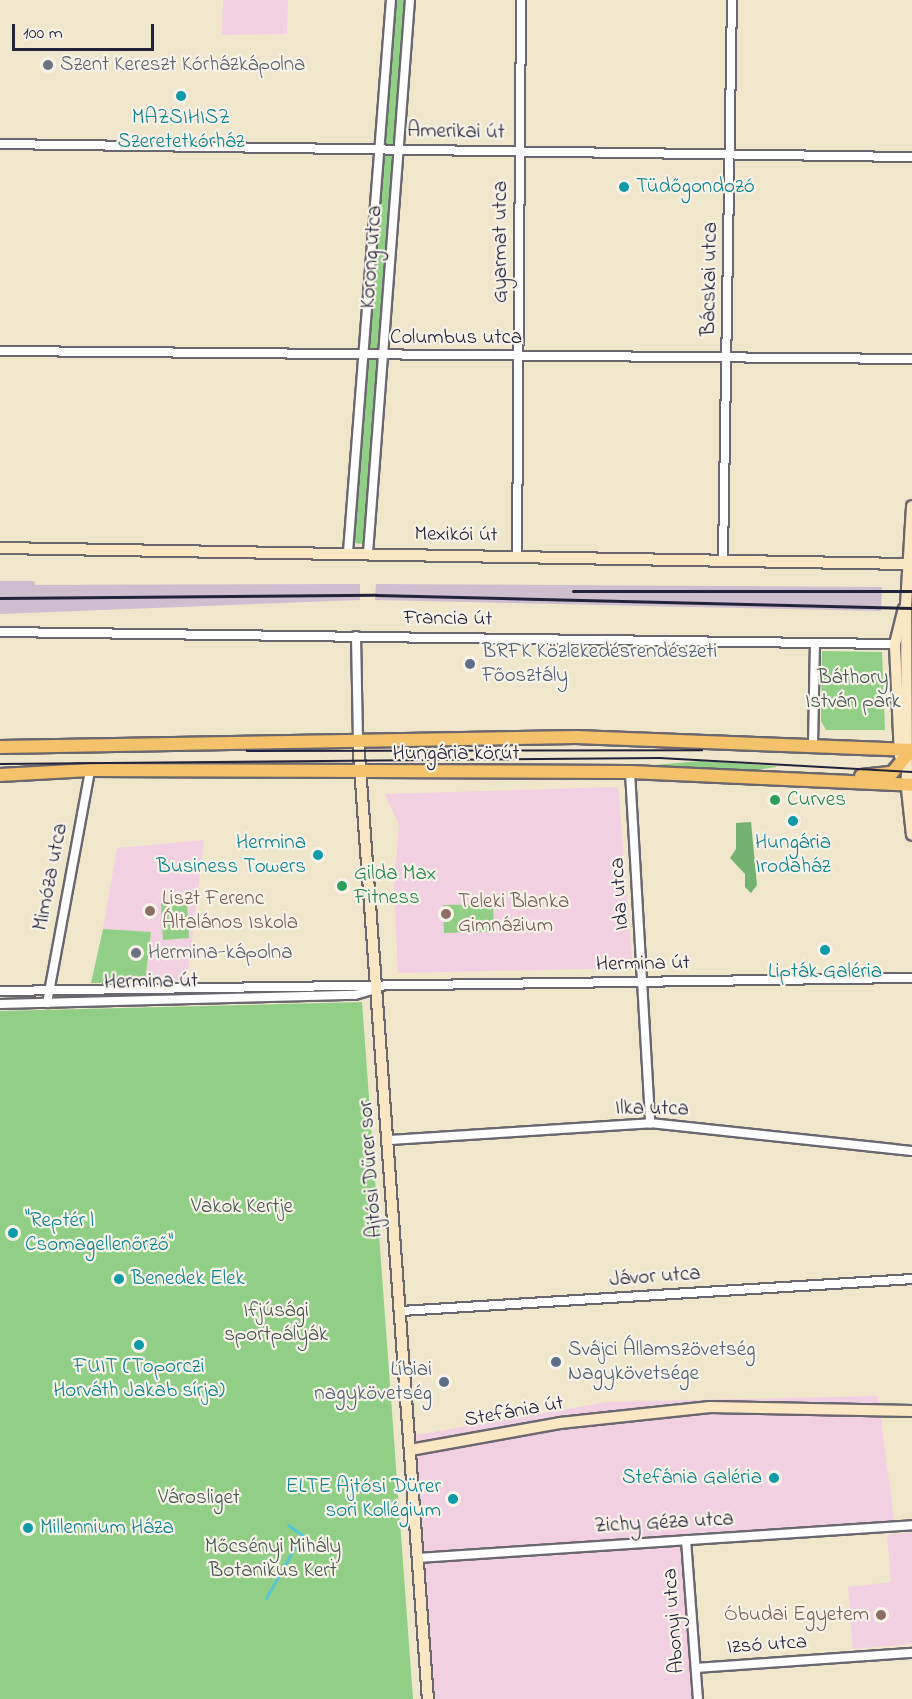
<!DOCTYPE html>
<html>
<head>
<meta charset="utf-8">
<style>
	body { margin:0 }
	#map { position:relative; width:912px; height:1699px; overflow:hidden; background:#f0e6cc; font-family:"Indie Flower",sans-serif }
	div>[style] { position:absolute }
	.built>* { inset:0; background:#f1d0e2 }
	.industrial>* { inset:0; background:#cebed0 }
	.green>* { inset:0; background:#90cf85 }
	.forest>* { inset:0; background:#74b272 }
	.stream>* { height:3px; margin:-1.5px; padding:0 1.5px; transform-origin:1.5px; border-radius:1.5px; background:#59c4d3 }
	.roads { filter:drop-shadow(2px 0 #6a676e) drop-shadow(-2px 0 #6a676e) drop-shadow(0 2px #6a676e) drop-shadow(0 -2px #6a676e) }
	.street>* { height:8px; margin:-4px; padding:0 4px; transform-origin:4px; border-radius:4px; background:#fff }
	.secondary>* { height:10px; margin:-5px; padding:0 5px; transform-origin:5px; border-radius:5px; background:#fbe7c3 }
	.primary>* { height:12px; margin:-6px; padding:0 6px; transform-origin:6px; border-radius:6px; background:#f4c26a }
	.tram>* { height:1.5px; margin:-0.75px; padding:0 0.75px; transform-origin:0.75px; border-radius:0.75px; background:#22223b }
	.rail>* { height:3px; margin:-1.5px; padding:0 1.5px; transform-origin:1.5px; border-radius:1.5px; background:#22223b }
	.dots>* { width:16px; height:16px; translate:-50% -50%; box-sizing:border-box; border:3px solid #f7f3e8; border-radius:50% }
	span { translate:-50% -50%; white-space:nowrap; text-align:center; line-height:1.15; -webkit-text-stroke:4.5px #f7f3e8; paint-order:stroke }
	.worship-label { font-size:21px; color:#5b616d }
	.left { translate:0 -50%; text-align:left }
	.culture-label { font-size:21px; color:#0d838f }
	.right { translate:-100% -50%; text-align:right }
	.street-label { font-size:21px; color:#22223b }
	.service-label { font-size:21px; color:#4e5e75 }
	.park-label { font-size:21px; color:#435651 }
	.leisure-label { font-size:21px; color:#27864d }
	.education-label { font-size:21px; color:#785e54 }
	.scale { position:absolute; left:12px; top:24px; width:142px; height:27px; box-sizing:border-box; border:3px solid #22223b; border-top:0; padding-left:8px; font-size:18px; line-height:21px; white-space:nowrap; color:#22223b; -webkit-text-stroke:4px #f7f3e8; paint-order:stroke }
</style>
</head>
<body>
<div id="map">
	<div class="built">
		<i style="clip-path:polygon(223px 0,288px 0,287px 34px,222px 35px)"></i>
		<i style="clip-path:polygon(618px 787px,633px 968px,398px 973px,394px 886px,399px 825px,385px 794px)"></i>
		<i style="clip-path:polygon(204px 840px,187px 981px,145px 982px,151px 932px,103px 929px,117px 848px)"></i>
		<i style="clip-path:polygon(878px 1396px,894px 1521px,681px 1534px,694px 1699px,435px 1699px,416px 1435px,607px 1402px)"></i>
		<i style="clip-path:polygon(912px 1532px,912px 1644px,853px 1649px,848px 1587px,891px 1582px,887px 1535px)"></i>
	</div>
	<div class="industrial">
		<i style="clip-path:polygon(0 581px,34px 581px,35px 585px,360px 584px,360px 600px,0 614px)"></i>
		<i style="clip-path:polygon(376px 584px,882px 587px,881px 611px,375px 600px)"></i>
	</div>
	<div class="green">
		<i style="clip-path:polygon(395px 0,406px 0,366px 544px,352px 543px)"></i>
		<i style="clip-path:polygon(822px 651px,882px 652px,885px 730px,826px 730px,821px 721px)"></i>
		<i style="clip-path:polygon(701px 761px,776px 766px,776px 767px,744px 772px,654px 765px)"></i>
		<i style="clip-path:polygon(187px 902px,189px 938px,163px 940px,161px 903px)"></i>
		<i style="clip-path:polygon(493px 904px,494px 932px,444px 933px,443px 905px)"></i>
		<i style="clip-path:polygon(103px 929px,151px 932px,145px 982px,91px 983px)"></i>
		<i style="clip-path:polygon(362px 1002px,413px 1699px,0 1699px,0 1011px)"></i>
	</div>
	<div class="forest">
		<i style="clip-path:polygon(751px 822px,757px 885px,751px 893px,745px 887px,745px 874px,730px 858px,736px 849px,736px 823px)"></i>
	</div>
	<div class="stream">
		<i style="left:266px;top:1598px;width:73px;rotate:-60.3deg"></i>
		<i style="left:302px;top:1535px;width:17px;rotate:-144deg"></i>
	</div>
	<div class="roads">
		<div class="street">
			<i style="left:0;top:144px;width:912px;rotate:0.82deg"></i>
			<i style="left:0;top:351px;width:912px;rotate:0.5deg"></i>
			<i style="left:348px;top:552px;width:554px;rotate:-85.55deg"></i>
			<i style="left:368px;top:553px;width:555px;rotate:-85.66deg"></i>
			<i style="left:517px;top:555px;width:555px;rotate:-89.59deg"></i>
			<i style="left:723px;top:558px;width:558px;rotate:-89.08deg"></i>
			<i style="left:0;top:632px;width:895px;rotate:0.77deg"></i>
			<i style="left:356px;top:636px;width:104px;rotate:88.9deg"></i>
			<i style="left:813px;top:745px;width:102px;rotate:-88.9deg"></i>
			<i style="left:630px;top:772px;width:352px;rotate:86.7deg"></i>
			<i style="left:0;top:991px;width:912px;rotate:-0.82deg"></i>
			<i style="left:47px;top:1003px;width:237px;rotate:-79.5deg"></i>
			<i style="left:0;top:1004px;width:355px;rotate:-1.5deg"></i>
			<i style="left:355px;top:995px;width:19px;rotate:-16deg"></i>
			<i style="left:390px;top:1140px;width:261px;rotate:-3.7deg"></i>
			<i style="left:650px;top:1123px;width:263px;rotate:6.1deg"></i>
			<i style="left:401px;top:1311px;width:512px;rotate:-3.58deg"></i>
			<i style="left:686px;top:1540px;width:159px;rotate:85.7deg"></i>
			<i style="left:418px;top:1558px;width:495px;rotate:-3.8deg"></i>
			<i style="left:696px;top:1668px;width:217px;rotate:-4deg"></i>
		</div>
		<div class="secondary">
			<i style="left:0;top:548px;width:908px;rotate:1.01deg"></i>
			<i style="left:358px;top:740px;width:962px;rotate:85.83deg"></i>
			<i style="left:900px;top:756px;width:112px;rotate:-92.6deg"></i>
			<i style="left:895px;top:644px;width:36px;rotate:-76deg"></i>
			<i style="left:906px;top:780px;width:55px;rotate:83.8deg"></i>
			<i style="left:907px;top:784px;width:179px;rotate:-90.3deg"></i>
			<i style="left:906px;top:605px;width:99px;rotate:-86.5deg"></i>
			<i style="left:410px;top:1450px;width:152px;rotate:-10.2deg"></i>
			<i style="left:560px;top:1423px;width:151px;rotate:-6.1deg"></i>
			<i style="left:710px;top:1407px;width:202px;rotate:1.1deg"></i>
		</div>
		<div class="primary">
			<i style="left:0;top:747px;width:576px;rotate:-0.99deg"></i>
			<i style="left:576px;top:737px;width:336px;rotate:2.2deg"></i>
			<i style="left:0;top:775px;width:90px;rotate:-3.2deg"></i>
			<i style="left:90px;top:770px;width:540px;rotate:0.21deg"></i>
			<i style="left:630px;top:772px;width:282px;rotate:2.6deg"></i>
			<i style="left:861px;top:776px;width:31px;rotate:-6deg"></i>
			<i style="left:892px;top:773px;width:30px;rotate:-50deg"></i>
		</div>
	</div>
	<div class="tram">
		<i style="left:247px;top:751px;width:455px;rotate:-0.1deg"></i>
		<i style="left:0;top:764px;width:660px;rotate:-0.52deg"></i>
		<i style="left:660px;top:758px;width:252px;rotate:3.2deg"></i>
	</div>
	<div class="rail">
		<i style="left:573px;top:591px;width:339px"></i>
		<i style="left:0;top:598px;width:376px;rotate:-0.5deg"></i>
		<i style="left:376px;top:595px;width:536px;rotate:1.39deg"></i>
	</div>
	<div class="dots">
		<i style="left:48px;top:65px;background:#6b7280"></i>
		<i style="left:181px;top:96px;background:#0f9aa8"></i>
		<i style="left:624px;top:187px;background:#0f9aa8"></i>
		<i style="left:470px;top:664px;background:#5c6f8a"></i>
		<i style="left:775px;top:800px;background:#2e9e5b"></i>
		<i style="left:793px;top:821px;background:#0f9aa8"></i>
		<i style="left:318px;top:855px;background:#0f9aa8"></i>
		<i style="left:342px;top:886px;background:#2e9e5b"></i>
		<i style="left:150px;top:911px;background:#8d6e63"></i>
		<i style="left:446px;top:914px;background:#8d6e63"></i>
		<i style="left:825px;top:950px;background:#0f9aa8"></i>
		<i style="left:136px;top:953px;background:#6b7280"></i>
		<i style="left:13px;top:1233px;background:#0f9aa8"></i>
		<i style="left:119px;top:1279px;background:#0f9aa8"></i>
		<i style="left:139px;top:1345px;background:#0f9aa8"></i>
		<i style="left:556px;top:1362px;background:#5c6f8a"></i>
		<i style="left:444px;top:1382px;background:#5c6f8a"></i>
		<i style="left:774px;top:1478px;background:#0f9aa8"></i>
		<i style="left:453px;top:1499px;background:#0f9aa8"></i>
		<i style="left:28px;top:1528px;background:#0f9aa8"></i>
		<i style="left:881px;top:1615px;background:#8d6e63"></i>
	</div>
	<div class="worship-label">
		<span class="left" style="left:60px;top:65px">Szent Kereszt Kórházkápolna</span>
		<span class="left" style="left:148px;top:953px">Hermina-kápolna</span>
	</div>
	<div class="culture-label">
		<span style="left:181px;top:130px">MAZSIHISZ<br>Szeretetkórház</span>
		<span class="left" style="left:636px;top:187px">Tüdőgondozó</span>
		<span class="right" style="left:306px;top:855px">Hermina<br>Business Towers</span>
		<span style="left:793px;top:855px">Hungária<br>Irodaház</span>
		<span style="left:825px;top:972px">Lipták Galéria</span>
		<span class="left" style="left:25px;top:1233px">"Reptér |<br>Csomagellenőrző"</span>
		<span class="left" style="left:131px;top:1279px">Benedek Elek</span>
		<span style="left:139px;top:1379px">FUIT (Toporczi<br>Horváth Jakab sírja)</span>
		<span class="right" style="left:762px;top:1478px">Stefánia Galéria</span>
		<span class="right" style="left:441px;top:1499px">ELTE Ajtósi Dürer<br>sori Kollégium</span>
		<span class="left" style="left:40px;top:1528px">Millennium Háza</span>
	</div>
	<div class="street-label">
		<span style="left:456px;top:132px;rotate:1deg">Amerikai út</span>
		<span style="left:501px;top:242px;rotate:-90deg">Gyarmat utca</span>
		<span style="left:372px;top:257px;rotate:-86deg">Korong utca</span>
		<span style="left:710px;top:279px;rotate:-89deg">Bácskai utca</span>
		<span style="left:456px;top:338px">Columbus utca</span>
		<span style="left:456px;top:535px;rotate:1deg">Mexikói út</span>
		<span style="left:448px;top:619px;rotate:1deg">Francia út</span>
		<span style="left:456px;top:754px">Hungária körút</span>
		<span style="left:51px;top:877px;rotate:-79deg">Mimóza utca</span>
		<span style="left:620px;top:894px;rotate:-94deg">Ida utca</span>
		<span style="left:643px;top:964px;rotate:-1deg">Hermina út</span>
		<span style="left:151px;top:982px;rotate:-1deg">Hermina út</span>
		<span style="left:652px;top:1109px;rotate:1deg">Ilka utca</span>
		<span style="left:371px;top:1169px;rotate:-94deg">Ajtósi Dürer sor</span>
		<span style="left:655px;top:1277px;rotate:-4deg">Jávor utca</span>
		<span style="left:514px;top:1412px;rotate:-10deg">Stefánia út</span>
		<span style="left:664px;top:1523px;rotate:-3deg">Zichy Géza utca</span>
		<span style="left:674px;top:1621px;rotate:-94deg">Abonyi utca</span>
		<span style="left:767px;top:1645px;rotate:-4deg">Izsó utca</span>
	</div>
	<div class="service-label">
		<span class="left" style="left:482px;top:664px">BRFK Közlekedésrendészeti<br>Főosztály</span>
		<span class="left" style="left:568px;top:1362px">Svájci Államszövetség<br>Nagykövetsége</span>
		<span class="right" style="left:432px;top:1382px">Líbiai<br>nagykövetség</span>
	</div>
	<div class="park-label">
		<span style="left:853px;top:690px">Báthory<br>István park</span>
		<span style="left:242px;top:1207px">Vakok Kertje</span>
		<span style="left:276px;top:1323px">Ifjúsági<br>sportpályák</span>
		<span style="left:199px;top:1498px">Városliget</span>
		<span style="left:273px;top:1559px">Mőcsényi Mihály<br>Botanikus Kert</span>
	</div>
	<div class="leisure-label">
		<span class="left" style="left:787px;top:800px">Curves</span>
		<span class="left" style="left:354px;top:886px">Gilda Max<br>Fitness</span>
	</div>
	<div class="education-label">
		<span class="left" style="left:162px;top:911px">Liszt Ferenc<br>Általános Iskola</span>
		<span class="left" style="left:458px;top:914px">Teleki Blanka<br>Gimnázium</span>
		<span class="right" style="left:869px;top:1615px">Óbudai Egyetem</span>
	</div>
	<div class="scale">100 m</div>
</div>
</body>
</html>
